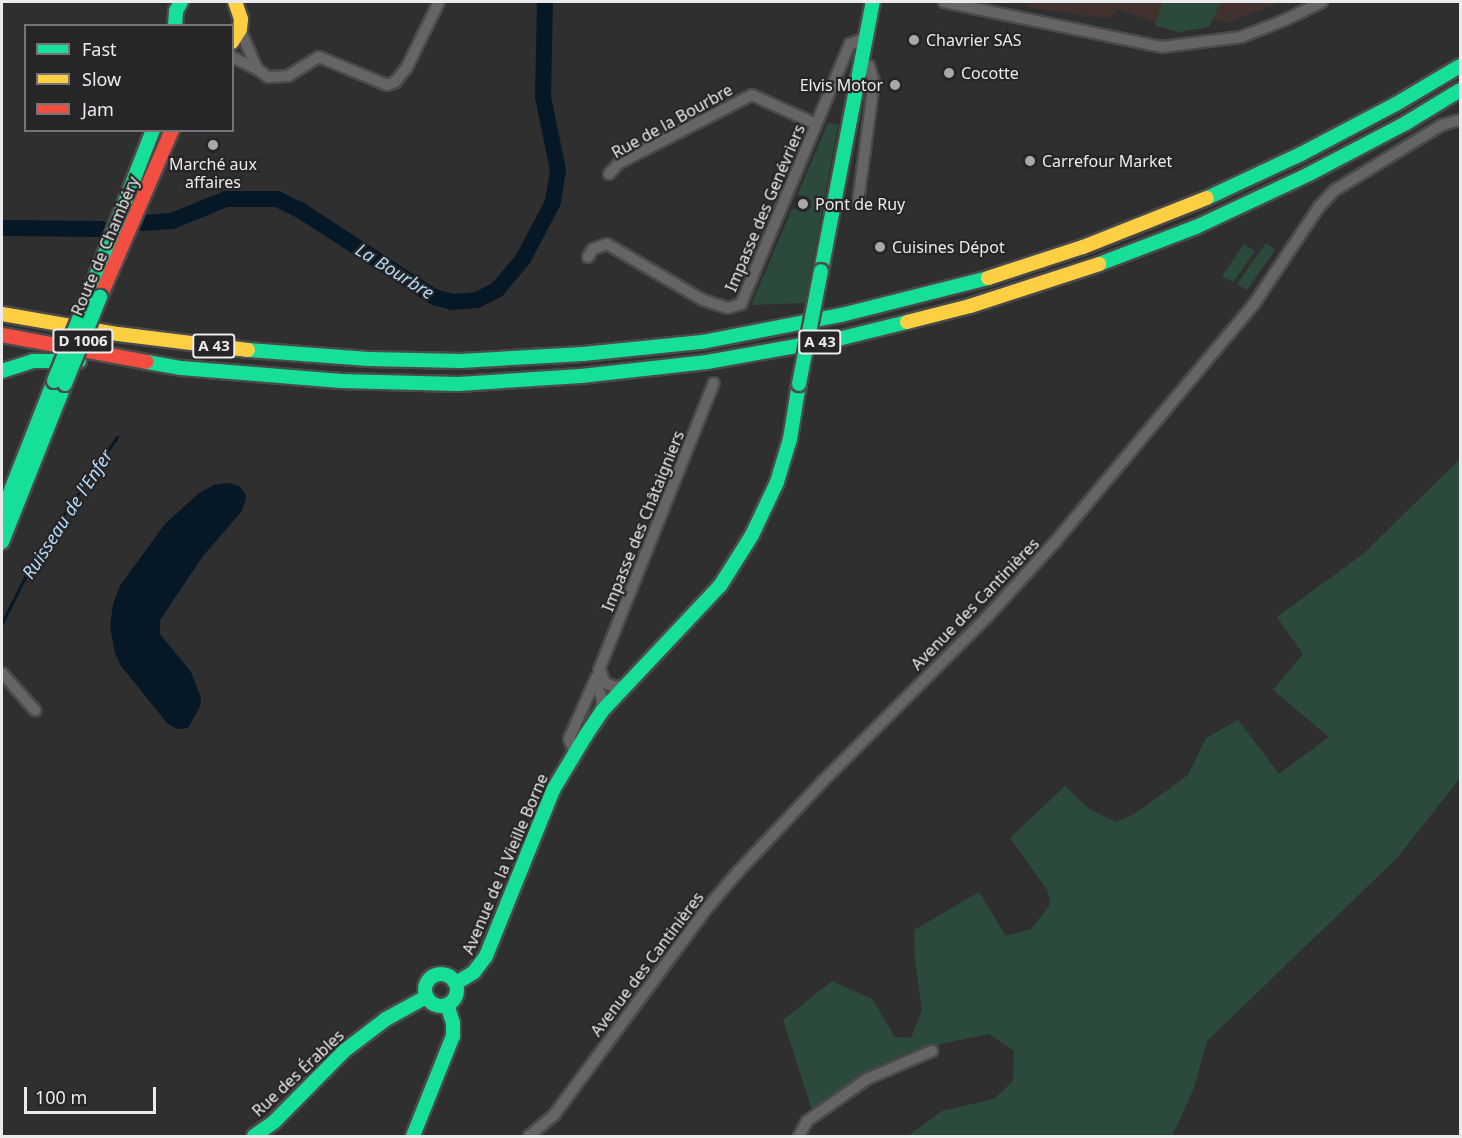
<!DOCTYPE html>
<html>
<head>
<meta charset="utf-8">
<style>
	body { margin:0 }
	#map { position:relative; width:1462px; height:1138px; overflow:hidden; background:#302f30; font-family:"Noto Sans",sans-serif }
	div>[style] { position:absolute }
	.education>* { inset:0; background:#42322d }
	.green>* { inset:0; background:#2c4a3b }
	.water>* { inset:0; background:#061825 }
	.stream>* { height:3px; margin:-1.5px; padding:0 1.5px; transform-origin:1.5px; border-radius:1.5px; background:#061825 }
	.river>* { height:16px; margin:-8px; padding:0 8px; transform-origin:8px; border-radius:8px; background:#061825 }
	.roads { filter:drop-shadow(2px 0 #4b4a4b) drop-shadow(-2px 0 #4b4a4b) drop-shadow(0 2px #4b4a4b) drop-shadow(0 -2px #4b4a4b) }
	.street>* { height:10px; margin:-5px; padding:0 5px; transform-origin:5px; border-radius:5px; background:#666566 }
	.fast>* { height:14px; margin:-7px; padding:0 7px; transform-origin:7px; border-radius:7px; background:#16e098 }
	.fast>.ring { margin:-7px; padding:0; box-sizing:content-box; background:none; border:14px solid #16e098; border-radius:50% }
	.slow>* { height:14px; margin:-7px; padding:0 7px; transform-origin:7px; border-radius:7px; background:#ffcf43 }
	.jam>* { height:14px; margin:-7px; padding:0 7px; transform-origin:7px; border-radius:7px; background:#f24e42 }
	.bridges { filter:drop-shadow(2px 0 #4b4a4b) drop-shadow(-2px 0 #4b4a4b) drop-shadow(0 2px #4b4a4b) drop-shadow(0 -2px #4b4a4b) }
	.fast-bridge>* { height:14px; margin:-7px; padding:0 7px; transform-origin:7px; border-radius:7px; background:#16e098 }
	.dots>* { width:16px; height:16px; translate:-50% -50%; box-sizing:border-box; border:3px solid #272527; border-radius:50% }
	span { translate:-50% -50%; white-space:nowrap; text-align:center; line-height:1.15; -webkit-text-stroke:4.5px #272527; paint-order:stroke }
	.shield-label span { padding:2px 4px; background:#272527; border:2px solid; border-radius:4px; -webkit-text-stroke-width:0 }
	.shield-label { font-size:15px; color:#ebeaec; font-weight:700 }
	.poi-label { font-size:16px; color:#ebeaec }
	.left { translate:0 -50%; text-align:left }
	.right { translate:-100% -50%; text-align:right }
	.street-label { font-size:16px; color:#ebeaec }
	.water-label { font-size:18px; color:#b2daf7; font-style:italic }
	.frame { position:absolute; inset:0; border:3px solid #ebeaec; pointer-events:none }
	.legend { position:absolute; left:24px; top:24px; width:210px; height:108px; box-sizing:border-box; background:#272527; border:2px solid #757476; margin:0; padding:8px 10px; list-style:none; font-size:18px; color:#ebeaec }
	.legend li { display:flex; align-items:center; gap:12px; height:30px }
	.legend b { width:30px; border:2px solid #757476 }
	.scale { position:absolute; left:24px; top:1087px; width:132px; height:27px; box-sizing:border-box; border:3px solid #ebeaec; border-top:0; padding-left:8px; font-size:18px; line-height:21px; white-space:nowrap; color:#ebeaec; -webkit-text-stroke:4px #272527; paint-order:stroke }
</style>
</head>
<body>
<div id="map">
	<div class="education">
		<i style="clip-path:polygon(1030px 2px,1282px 2px,1226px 23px,1214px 19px,1209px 27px,1178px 32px,1118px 9px,1109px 19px,1027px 7px)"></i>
	</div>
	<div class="green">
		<i style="clip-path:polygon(1163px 2px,1204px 3px,1221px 2px,1209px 27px,1178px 32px,1155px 25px)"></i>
		<i style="clip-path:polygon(828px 123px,838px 125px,805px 303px,751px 305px,792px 209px,806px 207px,807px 199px,798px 194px)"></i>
		<i style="clip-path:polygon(1266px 243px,1275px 250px,1247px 290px,1237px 284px)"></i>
		<i style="clip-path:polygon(1244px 244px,1255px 251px,1233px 282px,1222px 276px)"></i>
		<i style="clip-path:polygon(1460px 459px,1460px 778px,1397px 858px,1207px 1041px,1194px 1088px,1172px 1136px,908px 1136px,942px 1111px,994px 1099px,1013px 1081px,1014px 1051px,989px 1034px,945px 1043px,879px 1067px,813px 1113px,783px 1020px,832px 981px,872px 999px,895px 1037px,911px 1038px,922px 1010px,915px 960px,914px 930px,979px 892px,1006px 936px,1031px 929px,1050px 905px,1048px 891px,1010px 838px,1065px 786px,1089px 809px,1116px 822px,1136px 813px,1188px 775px,1206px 738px,1238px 720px,1279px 774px,1329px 737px,1273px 690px,1303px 654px,1277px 617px,1363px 554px)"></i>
	</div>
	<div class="water">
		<i style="clip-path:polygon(230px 483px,239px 486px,245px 493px,246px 499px,242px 511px,203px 556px,160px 620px,160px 634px,191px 672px,201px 698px,200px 707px,188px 728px,177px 729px,167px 723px,121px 666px,115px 653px,110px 627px,113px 604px,121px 584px,165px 524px,199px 493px,214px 485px)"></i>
	</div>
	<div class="stream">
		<i style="left:2px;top:623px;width:78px;rotate:-63.4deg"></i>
		<i style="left:37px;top:553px;width:141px;rotate:-55.4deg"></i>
	</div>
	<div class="river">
		<i style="left:143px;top:223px;width:29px;rotate:-4deg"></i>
		<i style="left:172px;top:221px;width:58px;rotate:-22.2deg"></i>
		<i style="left:226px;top:199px;width:51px"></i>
		<i style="left:277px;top:199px;width:25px;rotate:26deg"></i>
		<i style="left:300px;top:210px;width:160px;rotate:33deg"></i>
		<i style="left:434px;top:297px;width:20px;rotate:15deg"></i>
		<i style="left:453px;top:302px;width:24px;rotate:-5deg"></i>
		<i style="left:477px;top:300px;width:22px;rotate:-27deg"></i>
		<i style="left:497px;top:290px;width:40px;rotate:-50deg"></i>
		<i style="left:523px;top:259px;width:64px;rotate:-62.2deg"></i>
		<i style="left:553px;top:202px;width:32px;rotate:-81deg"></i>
		<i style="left:558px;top:170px;width:75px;rotate:-101.6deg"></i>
		<i style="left:543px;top:97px;width:95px;rotate:-88.8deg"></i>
		<i style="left:2px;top:228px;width:99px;rotate:0.6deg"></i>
	</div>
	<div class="roads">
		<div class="street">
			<i style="left:944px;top:2px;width:223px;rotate:11.7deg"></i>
			<i style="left:1162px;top:47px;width:80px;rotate:-7.2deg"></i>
			<i style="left:1241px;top:37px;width:47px;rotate:-21.1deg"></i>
			<i style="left:1285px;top:20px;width:41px;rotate:-25.9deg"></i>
			<i style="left:232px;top:57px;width:28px;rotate:26deg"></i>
			<i style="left:257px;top:69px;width:43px;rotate:-113deg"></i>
			<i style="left:257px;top:69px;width:14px;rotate:36deg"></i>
			<i style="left:268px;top:77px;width:20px;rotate:-3deg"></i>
			<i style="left:288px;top:76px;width:36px;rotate:-32deg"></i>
			<i style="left:319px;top:57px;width:74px;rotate:22.4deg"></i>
			<i style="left:387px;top:85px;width:9px;rotate:-21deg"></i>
			<i style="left:395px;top:82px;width:19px;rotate:-51deg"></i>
			<i style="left:407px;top:67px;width:72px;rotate:-63.8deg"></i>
			<i style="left:609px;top:174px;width:15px;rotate:-48deg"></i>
			<i style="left:619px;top:163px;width:149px;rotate:-27.1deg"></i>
			<i style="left:752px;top:95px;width:70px;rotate:24.4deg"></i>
			<i style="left:858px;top:202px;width:121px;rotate:-82.4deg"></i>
			<i style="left:874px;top:82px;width:17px;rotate:-107deg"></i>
			<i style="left:869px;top:66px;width:9px;rotate:-153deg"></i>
			<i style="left:588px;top:257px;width:9px;rotate:-58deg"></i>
			<i style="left:593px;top:249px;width:15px;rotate:-20deg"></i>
			<i style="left:607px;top:244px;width:111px;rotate:30.3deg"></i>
			<i style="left:703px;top:300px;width:26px;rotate:18deg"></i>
			<i style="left:728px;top:308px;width:14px;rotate:-17deg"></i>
			<i style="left:741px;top:304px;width:282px;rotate:-67.3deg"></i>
			<i style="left:850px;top:44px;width:17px;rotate:-21deg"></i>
			<i style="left:600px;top:670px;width:14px;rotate:69deg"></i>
			<i style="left:605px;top:683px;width:11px;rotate:22deg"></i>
			<i style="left:615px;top:687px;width:13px;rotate:-13deg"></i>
			<i style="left:2px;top:673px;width:50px;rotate:48.3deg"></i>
			<i style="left:602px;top:711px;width:13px;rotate:-90deg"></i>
			<i style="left:602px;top:698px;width:12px;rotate:-114deg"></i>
			<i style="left:597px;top:687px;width:17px;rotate:-83deg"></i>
			<i style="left:599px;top:670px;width:309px;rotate:-68.2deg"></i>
			<i style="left:575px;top:752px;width:14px;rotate:-115deg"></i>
			<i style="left:569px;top:739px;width:67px;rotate:-66.1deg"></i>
			<i style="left:529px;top:1136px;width:33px;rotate:-40deg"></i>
			<i style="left:554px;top:1115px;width:259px;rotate:-53.5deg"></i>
			<i style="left:708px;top:907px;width:43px;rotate:-49.7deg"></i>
			<i style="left:736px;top:874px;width:127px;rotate:-46.9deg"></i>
			<i style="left:823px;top:781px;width:233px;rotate:-45deg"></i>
			<i style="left:988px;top:616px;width:100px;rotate:-47.8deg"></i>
			<i style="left:1055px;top:542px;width:310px;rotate:-50.1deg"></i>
			<i style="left:1254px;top:304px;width:117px;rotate:-56.2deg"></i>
			<i style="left:1319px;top:207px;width:23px;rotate:-47deg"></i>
			<i style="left:1335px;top:190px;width:125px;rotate:-31.3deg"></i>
			<i style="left:1442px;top:125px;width:19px;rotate:-16deg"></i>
			<i style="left:799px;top:1136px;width:17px;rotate:-62deg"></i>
			<i style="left:807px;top:1121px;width:73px;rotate:-35deg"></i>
			<i style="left:867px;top:1079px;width:71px;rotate:-23.3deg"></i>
		</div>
		<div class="fast">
			<i style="left:175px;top:26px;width:15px;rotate:-86deg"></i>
			<i style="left:176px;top:11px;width:10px;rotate:-61deg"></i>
			<i style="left:1207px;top:198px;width:104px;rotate:-25.1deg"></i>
			<i style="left:1301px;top:154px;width:107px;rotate:-27.8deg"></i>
			<i style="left:1396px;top:104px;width:74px;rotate:-30.7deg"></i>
			<i style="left:1099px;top:264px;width:104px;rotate:-20.9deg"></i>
			<i style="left:1196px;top:227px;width:125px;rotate:-25.1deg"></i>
			<i style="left:1309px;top:174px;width:110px;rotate:-27.7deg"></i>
			<i style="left:1406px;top:123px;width:63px;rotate:-31.4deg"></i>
			<i style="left:821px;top:271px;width:274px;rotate:-79.1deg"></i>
			<i style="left:89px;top:294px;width:176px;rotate:-68.7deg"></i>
			<i style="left:248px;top:350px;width:121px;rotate:4.3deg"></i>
			<i style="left:369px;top:359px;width:92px;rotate:1.2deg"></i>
			<i style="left:461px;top:361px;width:122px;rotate:-3.3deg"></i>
			<i style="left:583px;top:354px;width:120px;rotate:-5.8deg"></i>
			<i style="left:702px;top:342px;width:142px;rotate:-11deg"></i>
			<i style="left:841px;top:315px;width:152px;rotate:-14.1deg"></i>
			<i style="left:147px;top:362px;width:35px;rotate:10deg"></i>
			<i style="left:181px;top:368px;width:161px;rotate:4.6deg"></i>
			<i style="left:341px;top:381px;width:117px;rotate:1.5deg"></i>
			<i style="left:458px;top:384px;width:123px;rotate:-3.7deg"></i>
			<i style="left:581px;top:376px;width:127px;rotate:-6.3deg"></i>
			<i style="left:707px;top:362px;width:137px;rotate:-10.1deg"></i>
			<i style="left:842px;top:338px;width:67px;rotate:-13.8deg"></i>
			<i style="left:2px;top:371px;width:33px;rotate:-18deg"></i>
			<i style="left:33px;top:361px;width:46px"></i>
			<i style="left:2px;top:513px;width:142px;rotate:-68.5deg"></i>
			<i style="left:2px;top:542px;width:170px;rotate:-68.3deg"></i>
			<i class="ring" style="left:425px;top:974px;width:18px;height:18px"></i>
			<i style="left:456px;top:983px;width:21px;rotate:-31deg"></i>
			<i style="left:474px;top:972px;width:20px;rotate:-53deg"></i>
			<i style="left:486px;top:956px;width:179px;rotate:-68deg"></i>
			<i style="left:553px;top:790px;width:64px;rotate:-59deg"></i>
			<i style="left:586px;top:735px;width:29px;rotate:-56deg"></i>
			<i style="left:602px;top:711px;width:172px;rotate:-46.7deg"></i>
			<i style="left:720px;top:586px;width:60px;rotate:-57.9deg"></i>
			<i style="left:752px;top:535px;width:59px;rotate:-64.7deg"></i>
			<i style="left:777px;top:482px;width:45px;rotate:-73.2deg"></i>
			<i style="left:790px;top:439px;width:56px;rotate:-80.7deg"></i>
			<i style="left:254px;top:1136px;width:24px;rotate:-35deg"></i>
			<i style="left:274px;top:1122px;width:100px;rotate:-45.4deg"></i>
			<i style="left:344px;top:1051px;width:53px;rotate:-37.3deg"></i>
			<i style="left:386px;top:1019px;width:46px;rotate:-28.8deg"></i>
			<i style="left:413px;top:1136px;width:108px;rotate:-68.2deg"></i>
			<i style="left:453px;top:1036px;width:13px;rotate:-90deg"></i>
			<i style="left:453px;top:1023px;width:19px;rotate:-108deg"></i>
		</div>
		<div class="slow">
			<i style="left:232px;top:42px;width:15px;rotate:-58deg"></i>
			<i style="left:240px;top:29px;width:10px;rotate:-84deg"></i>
			<i style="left:241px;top:19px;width:18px;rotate:-109deg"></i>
			<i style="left:988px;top:278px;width:100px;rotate:-18.1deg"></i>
			<i style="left:1083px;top:247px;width:133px;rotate:-21.6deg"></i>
			<i style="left:2px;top:314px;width:118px;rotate:9.8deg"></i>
			<i style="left:118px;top:334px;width:131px;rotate:7deg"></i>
			<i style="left:907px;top:322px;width:65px;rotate:-14.3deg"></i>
			<i style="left:970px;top:306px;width:136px;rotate:-18deg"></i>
		</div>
		<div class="jam">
			<i style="left:100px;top:297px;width:182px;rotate:-66.7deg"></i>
			<i style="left:2px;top:335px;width:147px;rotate:10.5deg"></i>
		</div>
	</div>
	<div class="bridges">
		<div class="fast-bridge">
			<i style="left:54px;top:381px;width:94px;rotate:-68.1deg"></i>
			<i style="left:65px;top:384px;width:94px;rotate:-68.1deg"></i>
			<i style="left:799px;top:384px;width:115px;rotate:-79deg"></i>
		</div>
	</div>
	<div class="dots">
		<i style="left:914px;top:40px;background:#aaa9aa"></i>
		<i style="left:949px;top:73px;background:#aaa9aa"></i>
		<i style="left:895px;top:85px;background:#aaa9aa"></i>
		<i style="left:213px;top:145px;background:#aaa9aa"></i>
		<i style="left:1030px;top:161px;background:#aaa9aa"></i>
		<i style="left:803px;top:204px;background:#aaa9aa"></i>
		<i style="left:880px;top:247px;background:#aaa9aa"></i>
	</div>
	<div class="shield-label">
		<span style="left:83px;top:341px">D 1006</span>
		<span style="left:820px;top:342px">A 43</span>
		<span style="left:214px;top:346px">A 43</span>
	</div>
	<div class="poi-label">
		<span class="left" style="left:926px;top:40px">Chavrier SAS</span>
		<span class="left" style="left:961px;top:73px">Cocotte</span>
		<span class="right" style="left:883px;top:85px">Elvis Motor</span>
		<span class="left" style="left:1042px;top:161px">Carrefour Market</span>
		<span style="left:213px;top:173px">Marché aux<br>affaires</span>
		<span class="left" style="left:815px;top:204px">Pont de Ruy</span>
		<span class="left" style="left:892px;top:247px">Cuisines Dépot</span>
	</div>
	<div class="street-label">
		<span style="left:672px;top:121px;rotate:-29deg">Rue de la Bourbre</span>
		<span style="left:765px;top:208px;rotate:-67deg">Impasse des Genévriers</span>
		<span style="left:105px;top:246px;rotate:-67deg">Route de Chambéry</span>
		<span style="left:643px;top:521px;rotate:-68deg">Impasse des Châtaigniers</span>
		<span style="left:975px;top:604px;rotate:-46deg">Avenue des Cantinières</span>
		<span style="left:505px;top:864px;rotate:-67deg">Avenue de la Vieille Borne</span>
		<span style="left:647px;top:964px;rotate:-53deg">Avenue des Cantinières</span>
		<span style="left:298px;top:1073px;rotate:-43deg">Rue des Érables</span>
	</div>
	<div class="water-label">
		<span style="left:395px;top:271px;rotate:32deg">La Bourbre</span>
		<span style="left:67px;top:514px;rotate:-57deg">Ruisseau de l'Enfer</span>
	</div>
	<div class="frame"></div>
	<ul class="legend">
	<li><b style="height:8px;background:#16e098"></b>Fast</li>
	<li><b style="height:8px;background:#ffcf43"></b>Slow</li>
	<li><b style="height:8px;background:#f24e42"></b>Jam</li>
	</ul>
	<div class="scale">100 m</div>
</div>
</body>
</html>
